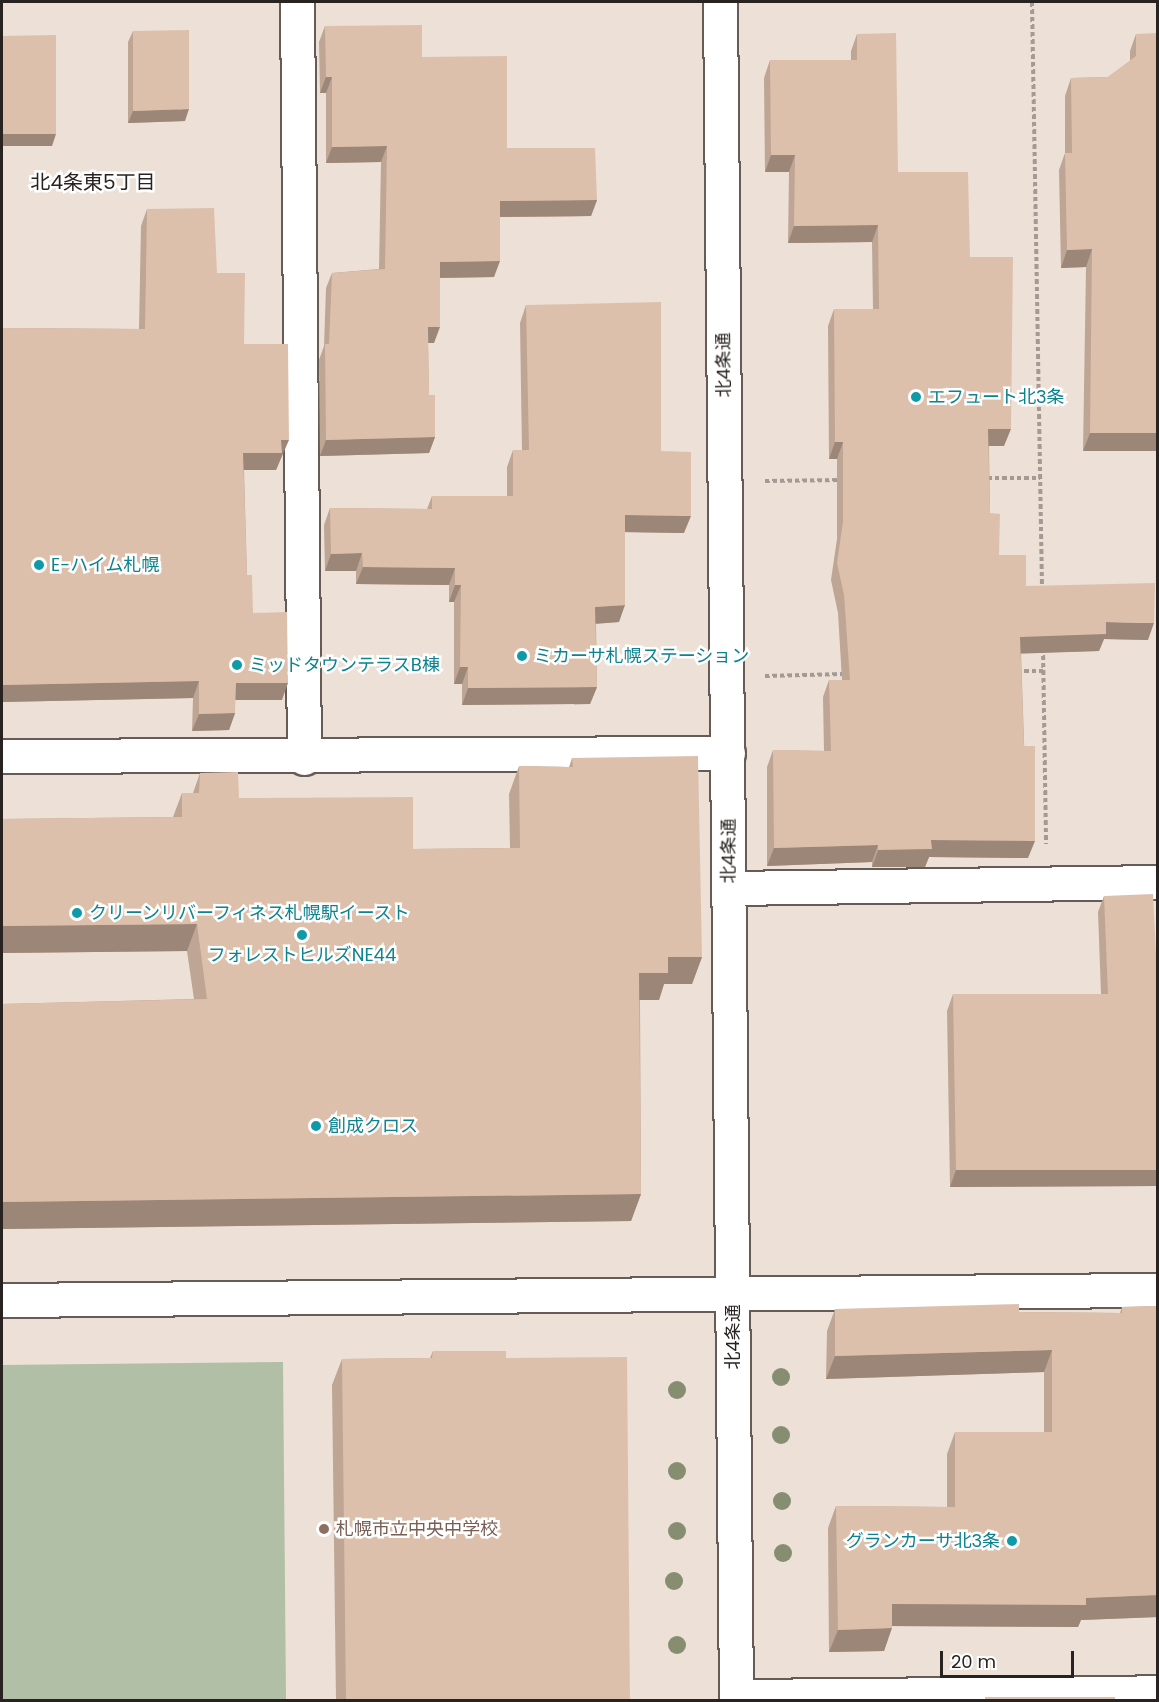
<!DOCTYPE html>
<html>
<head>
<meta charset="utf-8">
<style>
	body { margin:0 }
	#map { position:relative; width:1159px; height:1702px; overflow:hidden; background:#ece0d7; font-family:Poppins,"Noto Sans JP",sans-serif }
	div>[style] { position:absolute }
	.green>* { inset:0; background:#b0bfa5 }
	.path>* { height:4px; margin-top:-2px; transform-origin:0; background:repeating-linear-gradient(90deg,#a49a93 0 4.5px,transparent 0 7.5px) }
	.roads { filter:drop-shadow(2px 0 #675c55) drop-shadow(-2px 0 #675c55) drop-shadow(0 2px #675c55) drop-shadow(0 -2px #675c55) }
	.minor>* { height:33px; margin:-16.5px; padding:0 16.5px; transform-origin:16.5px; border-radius:16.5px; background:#fff }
	.trees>* { width:18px; height:18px; margin:-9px; border-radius:50%; background:#868d71 }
	.wall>* { inset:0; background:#bea594 }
	.shaded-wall>* { inset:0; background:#9b8678 }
	.building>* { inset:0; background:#ddc0ac }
	.dots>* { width:16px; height:16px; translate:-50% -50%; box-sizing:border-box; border:3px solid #fff; border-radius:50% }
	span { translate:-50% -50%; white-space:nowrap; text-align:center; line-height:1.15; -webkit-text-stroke:5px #fff; paint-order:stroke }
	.street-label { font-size:18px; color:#282320 }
	.culture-label { font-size:18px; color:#0d838f }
	.left { translate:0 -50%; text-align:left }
	.right { translate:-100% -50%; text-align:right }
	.education-label { font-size:18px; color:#785e54 }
	.neighbourhood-label { font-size:20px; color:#282320 }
	.frame { position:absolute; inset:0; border:3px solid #282320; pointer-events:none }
	.scale { position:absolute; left:940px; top:1651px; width:134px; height:27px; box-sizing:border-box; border:3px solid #282320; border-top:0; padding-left:8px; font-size:18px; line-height:21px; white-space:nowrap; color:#282320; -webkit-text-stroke:4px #fff; paint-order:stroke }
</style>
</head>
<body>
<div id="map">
	<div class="green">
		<i style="clip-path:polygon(283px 1362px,286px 1700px,2px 1700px,2px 1365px)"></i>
	</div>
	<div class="path">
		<i style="left:1032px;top:2px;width:587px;rotate:89.02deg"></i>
		<i style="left:987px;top:478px;width:53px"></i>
		<i style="left:765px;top:481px;width:76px;rotate:-0.8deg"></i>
		<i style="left:1043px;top:648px;width:196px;rotate:89.1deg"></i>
		<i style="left:1017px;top:671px;width:26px"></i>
		<i style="left:765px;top:676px;width:79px;rotate:-1.5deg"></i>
	</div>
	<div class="roads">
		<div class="minor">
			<i style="left:297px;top:2px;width:756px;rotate:89.47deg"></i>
			<i style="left:720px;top:2px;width:1698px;rotate:89.46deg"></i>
			<i style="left:2px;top:756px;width:726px;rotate:-0.24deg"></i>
			<i style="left:730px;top:888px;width:428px;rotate:-0.8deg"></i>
			<i style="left:2px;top:1300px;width:1156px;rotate:-0.5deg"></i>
			<i style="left:736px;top:1696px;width:422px;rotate:-0.5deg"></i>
		</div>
	</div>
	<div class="trees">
		<i style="left:781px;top:1377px"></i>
		<i style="left:677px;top:1390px"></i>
		<i style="left:781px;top:1435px"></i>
		<i style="left:677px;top:1471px"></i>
		<i style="left:782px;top:1501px"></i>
		<i style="left:677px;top:1531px"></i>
		<i style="left:783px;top:1553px"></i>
		<i style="left:674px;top:1581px"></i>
		<i style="left:677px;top:1645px"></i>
	</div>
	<div class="wall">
		<i style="clip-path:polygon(325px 26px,422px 57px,507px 148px,597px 200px,591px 216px,500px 217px,494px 277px,440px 278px,434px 343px,428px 343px,429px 395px,435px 437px,429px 453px,320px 456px,319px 360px,324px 346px,326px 288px,332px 273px,379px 269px,381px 162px,326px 163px,326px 93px,320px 93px,319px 42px)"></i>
		<i style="clip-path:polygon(133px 31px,185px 121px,128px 123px,128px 42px)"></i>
		<i style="clip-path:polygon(857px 34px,898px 172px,970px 257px,1004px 446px,989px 446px,990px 513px,999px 555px,1026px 586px,1148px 640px,1104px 639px,1099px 651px,1021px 653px,1028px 858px,929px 857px,925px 867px,872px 867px,872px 862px,767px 866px,767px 767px,773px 750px,824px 751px,823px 697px,829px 680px,842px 680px,838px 613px,831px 580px,837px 539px,837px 459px,829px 459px,828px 326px,834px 309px,873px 309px,872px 242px,788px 243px,789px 172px,765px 172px,764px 78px,770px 60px,851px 60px,851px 51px)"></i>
		<i style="clip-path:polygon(1136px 34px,1158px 451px,1083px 451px,1086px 267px,1061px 268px,1059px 170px,1065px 153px,1065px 96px,1071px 78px,1108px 77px,1130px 61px,1130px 51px)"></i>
		<i style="clip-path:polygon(147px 209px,217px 273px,244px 344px,282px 457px,281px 457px,276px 470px,244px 470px,247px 575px,253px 613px,282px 700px,235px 700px,235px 713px,229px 730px,192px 731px,193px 698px,2px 702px,2px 328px,139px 329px,141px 226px)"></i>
		<i style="clip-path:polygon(526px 305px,661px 451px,684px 533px,625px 532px,619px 622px,596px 624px,597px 687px,590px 704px,462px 705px,462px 684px,454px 684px,454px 602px,449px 602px,449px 585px,356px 584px,356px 571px,325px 571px,324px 525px,330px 508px,427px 509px,432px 496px,507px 496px,507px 467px,513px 450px,522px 450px,520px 323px)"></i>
		<i style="clip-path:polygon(572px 758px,702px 957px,692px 984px,664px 984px,659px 1000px,640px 1000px,641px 1194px,631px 1221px,2px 1229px,2px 1004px,194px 999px,187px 951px,2px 953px,2px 819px,173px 817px,182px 793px,193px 793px,200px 773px,239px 798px,413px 849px,510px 848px,509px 794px,519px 766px,569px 767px)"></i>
		<i style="clip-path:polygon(1104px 896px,1158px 994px,1158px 1186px,950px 1187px,947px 1011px,953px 994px,1101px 994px,1098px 912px)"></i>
		<i style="clip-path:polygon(1158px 1306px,1158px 1617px,1081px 1620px,1078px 1627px,892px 1626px,884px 1651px,829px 1652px,828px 1528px,836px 1506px,947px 1507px,947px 1454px,955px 1432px,1044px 1432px,1044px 1372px,826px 1379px,827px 1331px,835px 1309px,1019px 1312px,1120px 1313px,1122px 1307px)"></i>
		<i style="clip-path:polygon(433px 1351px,506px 1358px,630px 1701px,336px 1701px,332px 1385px,342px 1359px,430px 1358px)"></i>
	</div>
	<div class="shaded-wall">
		<i style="clip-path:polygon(326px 77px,332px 77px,326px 93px,320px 93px)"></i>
		<i style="clip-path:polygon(189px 109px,185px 121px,128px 123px,133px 111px)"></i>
		<i style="clip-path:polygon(2px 134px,56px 134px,52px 146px,2px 146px)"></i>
		<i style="clip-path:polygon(387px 146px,381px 162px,326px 163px,332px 147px)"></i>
		<i style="clip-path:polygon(771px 155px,795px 155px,789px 172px,765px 172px)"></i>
		<i style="clip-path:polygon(597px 200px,591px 216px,495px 217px,500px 201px)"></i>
		<i style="clip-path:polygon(878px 225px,872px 242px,788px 243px,794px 226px)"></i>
		<i style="clip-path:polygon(1092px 249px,1086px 267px,1061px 268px,1067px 250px)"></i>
		<i style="clip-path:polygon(500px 261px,494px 277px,434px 278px,440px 262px)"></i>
		<i style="clip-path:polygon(428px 327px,440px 327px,434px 343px,422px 343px)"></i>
		<i style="clip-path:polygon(988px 429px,1011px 429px,1004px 446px,982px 446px)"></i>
		<i style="clip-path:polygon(1090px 433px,1158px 433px,1158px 451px,1083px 451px)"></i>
		<i style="clip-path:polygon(435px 437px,429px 453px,320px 456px,326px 440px)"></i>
		<i style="clip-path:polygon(281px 440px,289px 440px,276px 470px,237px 470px,243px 453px)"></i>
		<i style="clip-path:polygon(835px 442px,843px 442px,837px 459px,829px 459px)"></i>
		<i style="clip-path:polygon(625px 515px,691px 516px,684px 533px,619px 532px)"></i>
		<i style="clip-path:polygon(362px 553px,356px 571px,325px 571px,331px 554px)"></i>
		<i style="clip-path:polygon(363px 567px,455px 568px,449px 585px,356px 584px)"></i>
		<i style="clip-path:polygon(455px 585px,461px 585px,454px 602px,449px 602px)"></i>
		<i style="clip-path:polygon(625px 605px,619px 622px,589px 624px,595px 607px)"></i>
		<i style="clip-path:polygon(1106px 622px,1154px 623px,1148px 640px,1104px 639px,1099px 651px,1014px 654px,1020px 637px)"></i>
		<i style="clip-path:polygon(460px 667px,468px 667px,462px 684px,454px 684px)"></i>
		<i style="clip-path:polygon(199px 681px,193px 698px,2px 702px,2px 685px)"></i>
		<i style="clip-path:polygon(236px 683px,288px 683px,282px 700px,229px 700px)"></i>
		<i style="clip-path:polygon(597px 687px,590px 704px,462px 705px,468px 688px)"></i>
		<i style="clip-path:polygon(235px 713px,229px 730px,192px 731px,199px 714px)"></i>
		<i style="clip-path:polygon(931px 840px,1035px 841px,1028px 858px,929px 857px,925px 867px,872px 867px,878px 850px)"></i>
		<i style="clip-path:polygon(878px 845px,872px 862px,767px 866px,774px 848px)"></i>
		<i style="clip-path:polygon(197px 924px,187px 951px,2px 953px,2px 926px)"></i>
		<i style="clip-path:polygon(668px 957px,702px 957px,692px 984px,664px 984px,659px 1000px,629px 1000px,639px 973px)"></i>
		<i style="clip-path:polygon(956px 1170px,1158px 1170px,1158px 1186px,950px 1187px)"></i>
		<i style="clip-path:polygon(641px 1194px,631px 1221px,2px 1229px,2px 1202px)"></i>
		<i style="clip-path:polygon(1052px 1350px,1044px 1372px,826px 1379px,835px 1356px)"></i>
		<i style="clip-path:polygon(1158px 1595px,1158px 1617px,1081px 1620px,1078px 1627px,884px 1626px,892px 1604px)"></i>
		<i style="clip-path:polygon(892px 1628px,884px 1651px,829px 1652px,838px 1630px)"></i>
	</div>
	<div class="building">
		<i style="clip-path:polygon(422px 25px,422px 57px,507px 56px,507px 148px,595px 148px,597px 200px,500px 201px,500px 261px,440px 262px,440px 327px,428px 327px,429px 395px,435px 395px,435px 437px,326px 440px,325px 344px,329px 344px,332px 273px,385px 269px,387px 146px,332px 147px,332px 77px,326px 77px,325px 26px)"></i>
		<i style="clip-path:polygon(189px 30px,189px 109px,133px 111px,133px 31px)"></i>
		<i style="clip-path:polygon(896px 33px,898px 172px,968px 172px,970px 257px,1013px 257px,1011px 429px,988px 429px,990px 513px,1000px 514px,999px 555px,1026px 555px,1026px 586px,1155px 583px,1154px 623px,1106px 622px,1106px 634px,1020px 637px,1024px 746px,1035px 746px,1035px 841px,931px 840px,932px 849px,878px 850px,878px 845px,774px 848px,773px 750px,831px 751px,829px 680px,850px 680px,844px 595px,837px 563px,843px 522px,843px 442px,835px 442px,834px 309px,879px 309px,878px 225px,794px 226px,795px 155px,771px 155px,770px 60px,857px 60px,857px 34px)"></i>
		<i style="clip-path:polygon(1158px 33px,1158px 433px,1090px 433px,1092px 249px,1067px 250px,1065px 153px,1072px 153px,1071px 78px,1108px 77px,1136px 56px,1136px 34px)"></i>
		<i style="clip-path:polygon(56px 35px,56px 134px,2px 134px,2px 36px)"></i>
		<i style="clip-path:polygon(214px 208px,217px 273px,245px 273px,244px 344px,288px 344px,289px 440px,281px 440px,282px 453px,243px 453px,247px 575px,252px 575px,253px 613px,287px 612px,288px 683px,236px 683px,235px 713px,199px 714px,199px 681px,2px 685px,2px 328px,145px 329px,147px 209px)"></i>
		<i style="clip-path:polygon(661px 302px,661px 451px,691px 452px,691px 516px,625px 515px,625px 605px,595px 607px,597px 687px,468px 688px,468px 667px,460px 667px,461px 585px,455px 585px,455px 568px,363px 567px,362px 553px,331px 554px,330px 508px,432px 509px,432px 496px,513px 496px,513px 450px,529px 450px,526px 305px)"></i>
		<i style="clip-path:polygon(698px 756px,702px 957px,668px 957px,668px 973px,639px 973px,641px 1194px,2px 1202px,2px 1004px,207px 999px,197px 924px,2px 926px,2px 819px,182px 817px,182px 793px,199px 793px,200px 773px,238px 772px,239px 798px,413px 797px,413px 849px,520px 848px,519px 766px,573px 767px,572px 758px)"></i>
		<i style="clip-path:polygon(1153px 894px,1158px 994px,1158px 1170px,956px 1170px,953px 994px,1108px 994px,1104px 896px)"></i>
		<i style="clip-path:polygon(1019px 1304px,1019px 1312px,1122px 1313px,1122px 1307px,1158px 1306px,1158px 1595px,1086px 1598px,1086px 1605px,892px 1604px,892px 1628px,838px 1630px,836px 1506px,955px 1507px,955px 1432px,1052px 1432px,1052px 1350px,835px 1356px,835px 1309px)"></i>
		<i style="clip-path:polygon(433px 1351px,506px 1351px,506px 1358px,627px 1357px,630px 1701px,346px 1701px,342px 1359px,432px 1358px)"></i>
		<i style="clip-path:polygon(985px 1697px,1115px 1697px,1115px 1701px,985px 1701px)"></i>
	</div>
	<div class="dots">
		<i style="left:916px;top:397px;background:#0f9aa8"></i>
		<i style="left:39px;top:565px;background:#0f9aa8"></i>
		<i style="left:522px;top:656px;background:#0f9aa8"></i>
		<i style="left:237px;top:665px;background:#0f9aa8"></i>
		<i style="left:77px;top:913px;background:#0f9aa8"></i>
		<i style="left:302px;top:935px;background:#0f9aa8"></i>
		<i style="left:316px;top:1126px;background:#0f9aa8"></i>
		<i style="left:324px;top:1529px;background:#8d6e63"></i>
		<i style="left:1012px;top:1541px;background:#0f9aa8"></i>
	</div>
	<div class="street-label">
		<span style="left:724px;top:365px;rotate:-91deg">北4条通</span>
		<span style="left:729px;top:851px;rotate:-90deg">北4条通</span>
		<span style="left:733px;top:1337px;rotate:-90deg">北4条通</span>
	</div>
	<div class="culture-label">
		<span class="left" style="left:928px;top:397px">エフュート北3条</span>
		<span class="left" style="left:51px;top:565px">E-ハイム札幌</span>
		<span class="left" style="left:534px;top:656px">ミカーサ札幌ステーション</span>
		<span class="left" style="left:249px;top:665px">ミッドタウンテラスB棟</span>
		<span class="left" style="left:89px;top:913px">クリーンリバーフィネス札幌駅イースト</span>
		<span style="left:302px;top:955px">フォレストヒルズNE44</span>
		<span class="left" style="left:328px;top:1126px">創成クロス</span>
		<span class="right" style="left:1000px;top:1541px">グランカーサ北3条</span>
	</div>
	<div class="education-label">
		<span class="left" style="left:336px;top:1529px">札幌市立中央中学校</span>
	</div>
	<div class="neighbourhood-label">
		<span style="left:93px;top:182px">北4条東5丁目</span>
	</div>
	<div class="frame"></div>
	<div class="scale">20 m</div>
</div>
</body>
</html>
